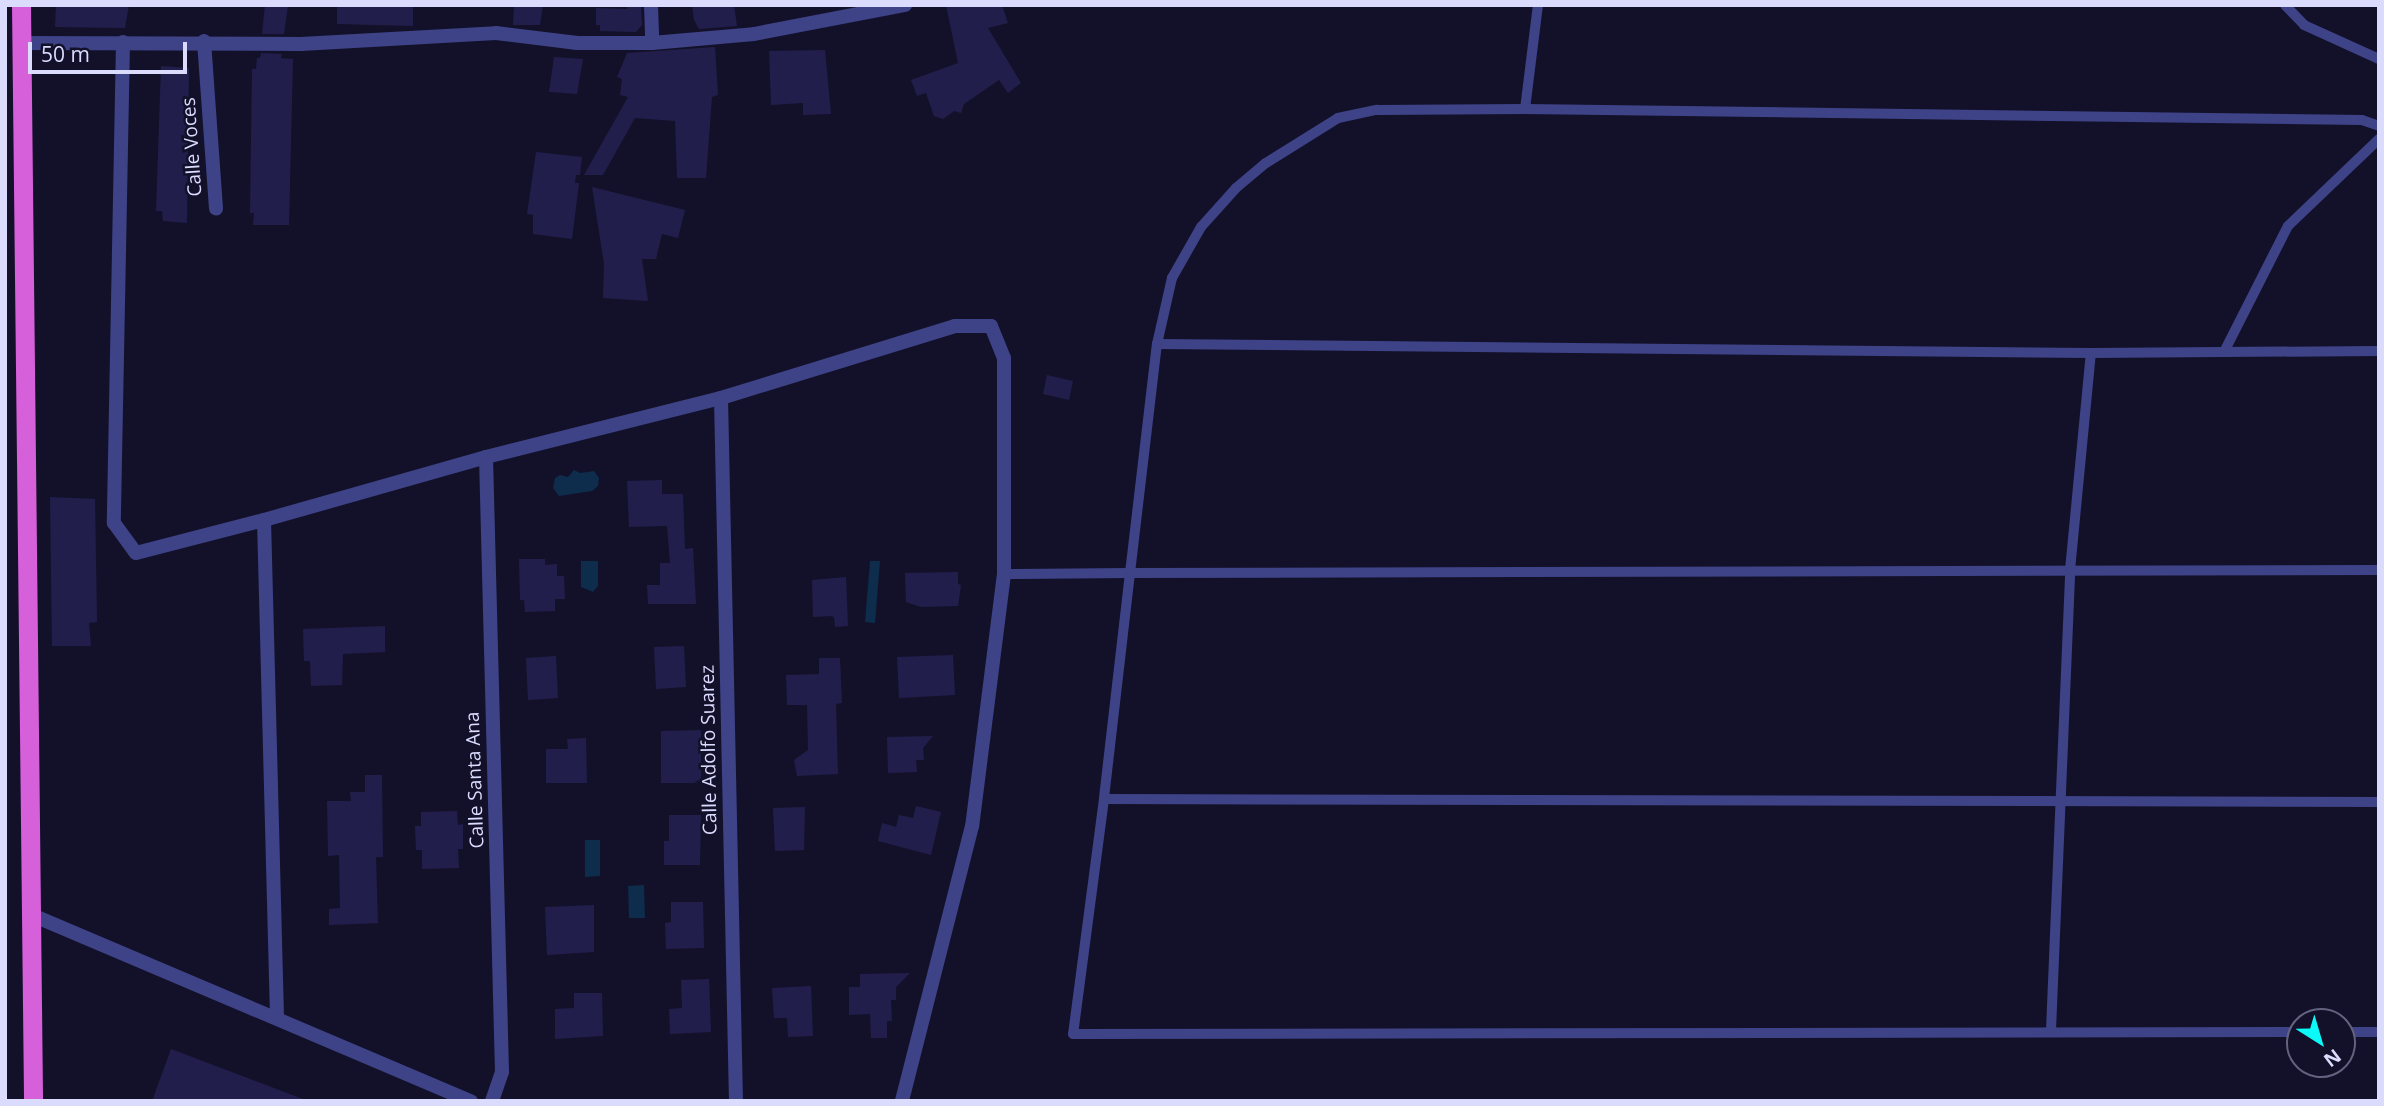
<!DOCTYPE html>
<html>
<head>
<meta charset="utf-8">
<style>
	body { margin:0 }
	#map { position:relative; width:2384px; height:1106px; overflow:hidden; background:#13112a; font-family:"Open Sans",sans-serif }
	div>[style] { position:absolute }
	.water>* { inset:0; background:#0e2c4c }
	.building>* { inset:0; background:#221e4b }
	.service>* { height:10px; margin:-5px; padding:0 5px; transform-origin:5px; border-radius:5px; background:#3e4388 }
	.minor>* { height:14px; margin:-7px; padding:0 7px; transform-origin:7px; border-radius:7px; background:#3e4388 }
	.trunk>* { height:19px; margin:-9.5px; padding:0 9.5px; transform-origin:9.5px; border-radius:9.5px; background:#d65fda }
	span { translate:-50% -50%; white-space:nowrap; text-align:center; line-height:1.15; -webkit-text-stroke:5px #13112a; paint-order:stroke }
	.street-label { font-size:19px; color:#dbdbfe }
	.frame { position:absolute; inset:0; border:7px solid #dbdbfe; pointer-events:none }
	.north { position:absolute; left:2286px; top:1008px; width:70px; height:70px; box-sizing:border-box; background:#13112a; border:2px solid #63627f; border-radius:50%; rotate:143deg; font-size:19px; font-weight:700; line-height:28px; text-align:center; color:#dbdbfe }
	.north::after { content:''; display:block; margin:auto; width:24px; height:32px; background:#0cf9f7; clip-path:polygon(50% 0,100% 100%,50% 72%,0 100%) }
	.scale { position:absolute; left:28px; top:42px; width:159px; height:32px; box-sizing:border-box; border:4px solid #dbdbfe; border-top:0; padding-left:9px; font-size:21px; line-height:24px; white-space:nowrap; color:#dbdbfe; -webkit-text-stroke:5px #13112a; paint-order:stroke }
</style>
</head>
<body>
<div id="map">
	<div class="water">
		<i style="clip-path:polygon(574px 470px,580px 473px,594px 471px,599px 478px,598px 486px,592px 491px,559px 496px,553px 488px,555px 478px,560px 475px,568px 477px)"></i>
		<i style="clip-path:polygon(581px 561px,598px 561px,598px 586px,593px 592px,581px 587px)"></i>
		<i style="clip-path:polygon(870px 561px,880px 561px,875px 623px,865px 622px)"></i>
		<i style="clip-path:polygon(585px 840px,600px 840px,600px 876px,585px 877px)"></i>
		<i style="clip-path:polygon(644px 885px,645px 918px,629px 918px,628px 886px)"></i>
	</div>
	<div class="building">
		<i style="clip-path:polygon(56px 5px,129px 5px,125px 28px,55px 27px)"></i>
		<i style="clip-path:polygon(265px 5px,288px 5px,284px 34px,262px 34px)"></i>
		<i style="clip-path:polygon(337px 5px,413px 5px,413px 26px,337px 24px)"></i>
		<i style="clip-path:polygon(514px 5px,543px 5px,540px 25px,513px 25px)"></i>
		<i style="clip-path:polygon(628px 5px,641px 6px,642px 25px,636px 32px,600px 31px,600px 25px,596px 25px,596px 8px,627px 9px)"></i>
		<i style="clip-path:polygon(692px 5px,734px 5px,737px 26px,699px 29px,694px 20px)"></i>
		<i style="clip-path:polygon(946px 5px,1002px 5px,1008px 23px,988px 28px,1021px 83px,1008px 93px,999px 80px,964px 104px,961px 113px,954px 111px,943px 119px,934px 116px,926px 93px,917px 96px,911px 80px,958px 63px)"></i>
		<i style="clip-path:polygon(715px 47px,718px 95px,712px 97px,706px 178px,677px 178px,675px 121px,635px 118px,603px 175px,584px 175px,628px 97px,620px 95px,622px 79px,617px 77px,627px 53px)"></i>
		<i style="clip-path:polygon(825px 50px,831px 114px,803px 115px,803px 103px,771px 105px,769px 51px)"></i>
		<i style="clip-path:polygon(261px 53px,282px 54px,281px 58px,293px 59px,289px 225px,253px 225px,254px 213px,250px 213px,252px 69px,256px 69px,257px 58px,260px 58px)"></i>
		<i style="clip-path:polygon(554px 57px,583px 59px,577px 94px,549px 92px)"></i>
		<i style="clip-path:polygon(161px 66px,189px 68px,187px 223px,163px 221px,162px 211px,156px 211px)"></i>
		<i style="clip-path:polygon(536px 152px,582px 157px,580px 175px,576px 175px,575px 183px,579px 183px,572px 239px,533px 234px,533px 215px,527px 214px)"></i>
		<i style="clip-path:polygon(592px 187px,685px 210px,678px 238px,662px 234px,656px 259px,642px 259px,648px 301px,603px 298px,604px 264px)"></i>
		<i style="clip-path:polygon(1047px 375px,1073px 381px,1069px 400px,1043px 394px)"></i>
		<i style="clip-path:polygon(662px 480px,662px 494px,683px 494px,685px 549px,693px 548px,696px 604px,648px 604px,647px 585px,660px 585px,660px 563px,670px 563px,667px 526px,629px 527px,627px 481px)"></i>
		<i style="clip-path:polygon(50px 497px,95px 499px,97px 622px,89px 623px,91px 646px,52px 646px)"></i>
		<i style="clip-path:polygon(519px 559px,545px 559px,545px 565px,557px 564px,557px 576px,564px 576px,565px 599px,555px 599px,555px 611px,525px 612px,524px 600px,520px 600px)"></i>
		<i style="clip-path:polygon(958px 572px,958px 584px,961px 585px,958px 606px,921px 607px,906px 602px,905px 573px)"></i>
		<i style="clip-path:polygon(846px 577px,848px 626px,835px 627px,834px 617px,831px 616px,813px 617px,812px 580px)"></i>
		<i style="clip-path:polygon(385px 626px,385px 652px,343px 654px,342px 685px,311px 686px,310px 661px,304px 661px,303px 629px)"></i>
		<i style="clip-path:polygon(684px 646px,686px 687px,656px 689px,654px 647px)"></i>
		<i style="clip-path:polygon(953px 655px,955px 695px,899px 698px,897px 657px)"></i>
		<i style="clip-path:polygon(556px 656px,558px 698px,528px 700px,526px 658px)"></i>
		<i style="clip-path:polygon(819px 658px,840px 658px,842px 703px,836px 704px,838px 774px,797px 776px,794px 760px,808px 750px,807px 705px,787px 705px,786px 675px,819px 674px)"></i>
		<i style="clip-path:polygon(701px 730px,701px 783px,661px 783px,661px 731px)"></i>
		<i style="clip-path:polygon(933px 736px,923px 748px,924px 760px,916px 760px,917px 772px,888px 773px,887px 737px)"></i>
		<i style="clip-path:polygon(586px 738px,587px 783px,546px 783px,546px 749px,568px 749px,567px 739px)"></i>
		<i style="clip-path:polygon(365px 775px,382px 775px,383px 857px,376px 857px,378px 923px,329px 925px,329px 909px,340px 908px,339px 855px,328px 856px,327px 801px,351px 801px,350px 792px,365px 792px)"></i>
		<i style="clip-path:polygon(916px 806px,941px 812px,931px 855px,878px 841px,882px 823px,896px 827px,899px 815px,913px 818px)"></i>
		<i style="clip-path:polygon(805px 807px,804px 850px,775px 851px,773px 808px)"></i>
		<i style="clip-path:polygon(457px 811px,458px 825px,463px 824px,463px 849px,458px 849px,459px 868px,422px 869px,422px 850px,416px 850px,415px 826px,421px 826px,421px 812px)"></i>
		<i style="clip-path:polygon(669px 815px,701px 815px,700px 865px,664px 865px,664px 841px,669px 841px)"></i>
		<i style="clip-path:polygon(671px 902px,703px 902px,704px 948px,666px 949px,665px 923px,671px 922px)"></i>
		<i style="clip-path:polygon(594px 905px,594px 952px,547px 955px,545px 907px)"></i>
		<i style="clip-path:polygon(910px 973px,896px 987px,896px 1000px,891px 1000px,892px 1021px,887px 1021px,887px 1038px,871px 1038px,870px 1014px,849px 1015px,849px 987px,860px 987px,860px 974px)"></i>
		<i style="clip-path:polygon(709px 979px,711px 1032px,670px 1034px,669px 1009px,682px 1008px,681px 980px)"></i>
		<i style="clip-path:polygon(811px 986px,813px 1036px,788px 1037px,787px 1018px,774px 1018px,772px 988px)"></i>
		<i style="clip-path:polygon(574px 993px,602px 993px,603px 1036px,555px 1039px,555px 1009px,574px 1008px)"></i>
		<i style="clip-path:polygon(171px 1049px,303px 1099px,303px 1101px,152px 1101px)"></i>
	</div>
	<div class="service">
		<i style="left:2285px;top:5px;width:28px;rotate:46deg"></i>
		<i style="left:2304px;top:25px;width:82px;rotate:24.4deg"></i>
		<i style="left:1525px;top:109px;width:837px;rotate:0.75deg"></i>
		<i style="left:2362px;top:120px;width:18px;rotate:19deg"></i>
		<i style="left:1157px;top:344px;width:934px;rotate:0.55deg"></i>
		<i style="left:2091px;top:353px;width:288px;rotate:-0.4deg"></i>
		<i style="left:2224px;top:352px;width:141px;rotate:-63.1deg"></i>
		<i style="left:2288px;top:226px;width:126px;rotate:-43.7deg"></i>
		<i style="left:2379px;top:570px;width:1249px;rotate:179.86deg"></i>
		<i style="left:1130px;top:573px;width:227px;rotate:96.6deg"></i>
		<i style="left:1104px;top:799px;width:1275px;rotate:0.13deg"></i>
		<i style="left:1004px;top:574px;width:126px;rotate:-0.5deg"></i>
		<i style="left:1130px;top:573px;width:231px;rotate:-83.3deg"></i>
		<i style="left:1157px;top:344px;width:68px;rotate:-77.2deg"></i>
		<i style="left:1172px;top:278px;width:59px;rotate:-60.4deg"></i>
		<i style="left:1201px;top:227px;width:52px;rotate:-48.1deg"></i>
		<i style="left:1236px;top:188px;width:39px;rotate:-40deg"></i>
		<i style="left:1266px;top:163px;width:85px;rotate:-32deg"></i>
		<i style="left:1338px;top:118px;width:40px;rotate:-12deg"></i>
		<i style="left:1377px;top:110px;width:148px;rotate:-0.4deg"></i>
		<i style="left:1525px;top:109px;width:105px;rotate:-82.9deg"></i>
		<i style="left:1104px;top:799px;width:237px;rotate:97.5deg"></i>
		<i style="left:1073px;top:1034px;width:1227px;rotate:-0.09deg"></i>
		<i style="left:2051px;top:1030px;width:460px;rotate:-87.6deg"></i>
		<i style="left:2070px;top:570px;width:218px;rotate:-84.5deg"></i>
		<i style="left:2342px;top:1032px;width:37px"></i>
	</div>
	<div class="minor">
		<i style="left:651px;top:5px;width:38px;rotate:88deg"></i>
		<i style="left:204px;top:41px;width:168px;rotate:85.9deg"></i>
		<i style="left:123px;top:42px;width:481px;rotate:91.1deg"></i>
		<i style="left:114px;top:523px;width:37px;rotate:54deg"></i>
		<i style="left:136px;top:553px;width:132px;rotate:-14.5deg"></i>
		<i style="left:264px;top:520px;width:231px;rotate:-15.8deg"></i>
		<i style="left:486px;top:457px;width:242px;rotate:-14.1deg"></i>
		<i style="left:721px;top:398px;width:245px;rotate:-17.1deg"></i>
		<i style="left:955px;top:326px;width:36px"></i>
		<i style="left:991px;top:326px;width:35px;rotate:68deg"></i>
		<i style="left:1004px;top:358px;width:216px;rotate:90deg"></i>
		<i style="left:1004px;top:574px;width:254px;rotate:97.2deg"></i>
		<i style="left:972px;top:826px;width:284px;rotate:104.3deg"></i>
		<i style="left:21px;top:43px;width:280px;rotate:0.2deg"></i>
		<i style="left:301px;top:44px;width:195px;rotate:-3.2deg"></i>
		<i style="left:496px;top:33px;width:82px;rotate:7deg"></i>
		<i style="left:577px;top:43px;width:75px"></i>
		<i style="left:652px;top:43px;width:102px;rotate:-5deg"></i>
		<i style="left:754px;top:34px;width:154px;rotate:-10.9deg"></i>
		<i style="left:721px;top:398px;width:703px;rotate:88.78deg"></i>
		<i style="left:486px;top:457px;width:615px;rotate:88.51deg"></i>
		<i style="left:502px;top:1072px;width:31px;rotate:109deg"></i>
		<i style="left:264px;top:520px;width:498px;rotate:88.5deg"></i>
		<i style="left:32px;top:915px;width:477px;rotate:23deg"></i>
	</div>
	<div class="trunk">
		<i style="left:21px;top:5px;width:1096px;rotate:89.37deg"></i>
	</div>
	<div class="street-label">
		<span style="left:192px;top:147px;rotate:-94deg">Calle Voces</span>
		<span style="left:709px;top:750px;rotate:-91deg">Calle Adolfo Suarez</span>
		<span style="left:475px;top:780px;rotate:-92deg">Calle Santa Ana</span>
	</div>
	<div class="frame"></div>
	<div class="north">N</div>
	<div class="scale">50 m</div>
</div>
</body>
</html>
